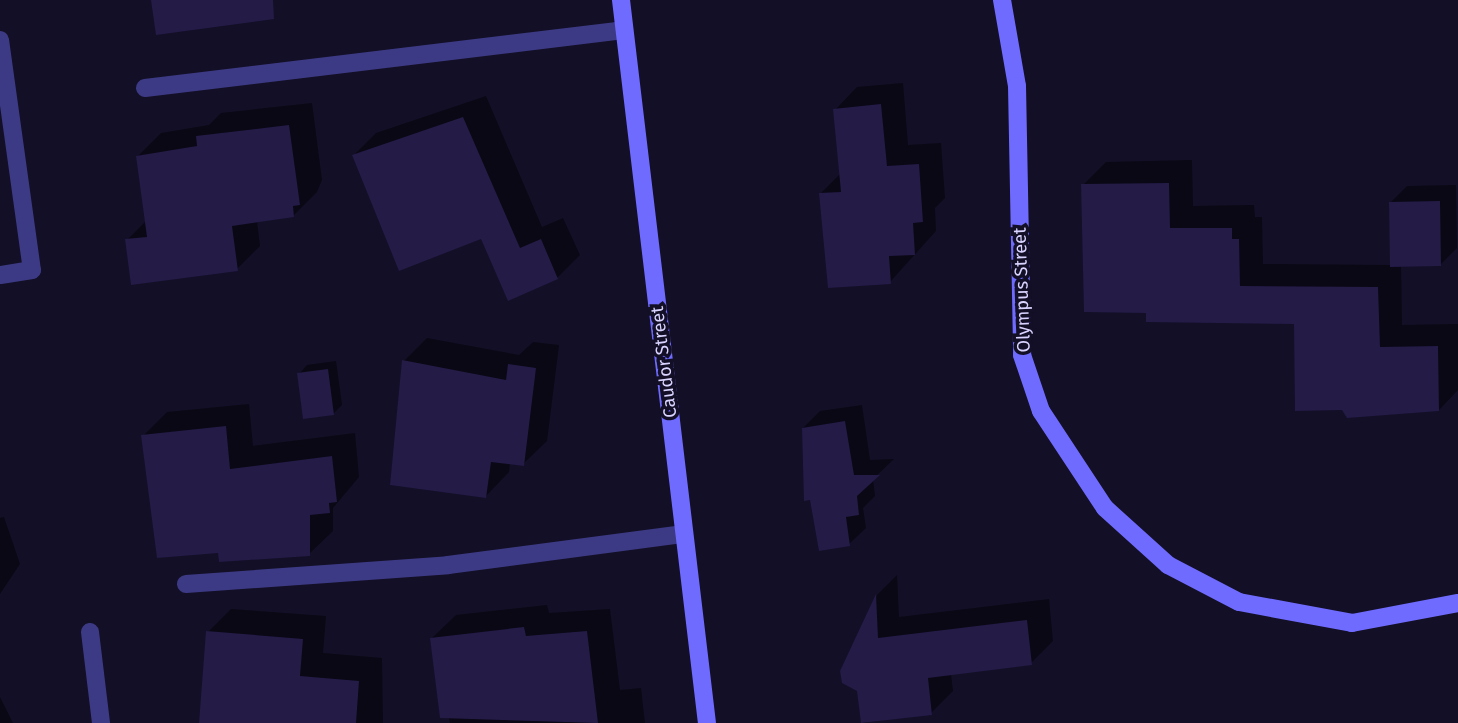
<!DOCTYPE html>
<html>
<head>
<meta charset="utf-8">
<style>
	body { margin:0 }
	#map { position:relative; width:1458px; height:723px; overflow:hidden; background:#130f26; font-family:"Fira Sans",sans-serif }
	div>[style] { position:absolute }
	.shadow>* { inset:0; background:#0007 }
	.building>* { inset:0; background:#241b47 }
	.lane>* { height:18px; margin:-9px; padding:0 9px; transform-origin:9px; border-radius:9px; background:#3d3a85 }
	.street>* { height:18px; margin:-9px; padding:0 9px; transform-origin:9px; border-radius:9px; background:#3d3a85 }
	.secondary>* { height:18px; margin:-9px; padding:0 9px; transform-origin:9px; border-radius:9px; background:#6f6bff }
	span { translate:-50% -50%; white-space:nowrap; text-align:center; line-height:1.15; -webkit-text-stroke:7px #130f26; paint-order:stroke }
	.street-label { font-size:18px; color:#d9d4ff }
</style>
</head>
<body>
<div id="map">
	<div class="shadow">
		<i style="clip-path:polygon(903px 83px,908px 145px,941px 143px,945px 198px,935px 208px,936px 231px,890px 282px,820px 194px,841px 173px,835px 110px,857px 87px)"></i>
		<i style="clip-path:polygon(486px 96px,542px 227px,563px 218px,580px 255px,557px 278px,354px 155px,376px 133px)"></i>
		<i style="clip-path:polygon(312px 103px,322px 180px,317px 192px,293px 216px,257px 221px,260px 246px,237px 269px,127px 240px,146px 221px,138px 156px,161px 133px,209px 125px,221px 113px)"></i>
		<i style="clip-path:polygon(1192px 160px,1193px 206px,1254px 205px,1255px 217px,1262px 217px,1263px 264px,1391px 265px,1390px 203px,1407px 186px,1456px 185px,1457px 248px,1440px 265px,1401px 265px,1402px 325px,1458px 324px,1458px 390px,1439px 410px,1343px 409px,1296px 323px,1148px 312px,1083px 185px,1106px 162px)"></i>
		<i style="clip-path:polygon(427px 338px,519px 355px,533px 342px,559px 345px,547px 441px,523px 464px,510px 462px,509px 472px,486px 496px,404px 361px)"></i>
		<i style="clip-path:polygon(336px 361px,342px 405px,333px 414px,299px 374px,307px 365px)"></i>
		<i style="clip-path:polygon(249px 404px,253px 446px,355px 433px,359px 477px,333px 508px,333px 531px,309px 554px,220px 551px,143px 436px,167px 412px)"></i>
		<i style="clip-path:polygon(862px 405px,870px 460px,894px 459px,873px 479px,875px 496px,863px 508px,866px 528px,849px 544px,803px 428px,820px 411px)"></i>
		<i style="clip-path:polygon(4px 517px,20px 564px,0 594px,0 518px)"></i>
		<i style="clip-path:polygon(897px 575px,899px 617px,1049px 599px,1053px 641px,1031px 663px,951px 674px,953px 691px,931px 713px,863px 723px,859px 690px,842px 671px,877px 595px)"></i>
		<i style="clip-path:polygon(547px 605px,549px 613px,610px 609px,620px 690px,641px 688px,645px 723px,450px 723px,432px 638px,456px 615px)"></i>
		<i style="clip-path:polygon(231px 609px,326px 616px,323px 653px,382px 658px,383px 723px,200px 723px,208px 632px)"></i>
		<i style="clip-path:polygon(0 697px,13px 723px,0 723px)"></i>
	</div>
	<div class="building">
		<i style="clip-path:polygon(151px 0,273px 0,274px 19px,156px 35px)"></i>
		<i style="clip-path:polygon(881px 104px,887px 166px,919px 164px,923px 222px,913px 223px,915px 255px,889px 256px,891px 284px,828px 288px,819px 193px,841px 192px,833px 109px)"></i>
		<i style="clip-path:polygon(463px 117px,520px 248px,541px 239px,558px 279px,508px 301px,481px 239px,399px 271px,352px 155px)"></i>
		<i style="clip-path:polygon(289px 125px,300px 205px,293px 206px,294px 217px,232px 226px,238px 271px,131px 285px,125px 239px,147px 237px,136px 156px,197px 146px,196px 136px)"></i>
		<i style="clip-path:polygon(1169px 183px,1170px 228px,1232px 228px,1232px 239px,1239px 239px,1240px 286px,1378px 287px,1380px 347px,1438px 346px,1439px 411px,1347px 418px,1342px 410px,1295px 411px,1294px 324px,1146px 322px,1146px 313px,1084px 312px,1081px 184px)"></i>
		<i style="clip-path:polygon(1440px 201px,1441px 266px,1390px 267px,1389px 202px)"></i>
		<i style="clip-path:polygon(402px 360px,506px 380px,508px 364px,536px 368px,524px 466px,491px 462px,486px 498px,390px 485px)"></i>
		<i style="clip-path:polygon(328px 369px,334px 415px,303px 419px,297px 373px)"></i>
		<i style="clip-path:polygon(845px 421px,854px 475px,880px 475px,857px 496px,859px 515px,846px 517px,850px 546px,819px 551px,810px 500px,804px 501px,802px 428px)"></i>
		<i style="clip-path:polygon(226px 426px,230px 469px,332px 456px,337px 502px,329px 503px,330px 513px,310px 515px,310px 556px,219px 562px,218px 553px,157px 558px,141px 435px)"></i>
		<i style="clip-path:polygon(876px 594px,878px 638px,1027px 620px,1032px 665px,928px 678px,932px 715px,861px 723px,857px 691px,842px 683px,840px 671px)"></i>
		<i style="clip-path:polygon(524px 627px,526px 636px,587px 631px,598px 723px,440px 718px,430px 638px)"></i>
		<i style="clip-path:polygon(206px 631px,303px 639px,300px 676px,359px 681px,356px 723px,199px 723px)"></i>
	</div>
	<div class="lane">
		<i style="left:145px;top:88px;width:482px;rotate:-6.9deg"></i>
		<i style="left:186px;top:584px;width:263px;rotate:-4.1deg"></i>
		<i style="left:448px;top:565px;width:238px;rotate:-7.5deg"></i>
	</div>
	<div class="street">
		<i style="left:0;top:40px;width:232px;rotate:82.1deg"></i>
		<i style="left:32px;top:270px;width:32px;rotate:171deg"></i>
		<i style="left:90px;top:632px;width:92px;rotate:83.1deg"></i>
	</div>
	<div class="secondary">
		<i style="left:621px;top:0;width:728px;rotate:83.22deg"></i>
		<i style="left:1002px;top:0;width:87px;rotate:80.1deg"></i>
		<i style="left:1017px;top:86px;width:269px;rotate:88.9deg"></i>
		<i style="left:1022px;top:355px;width:59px;rotate:71.3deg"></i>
		<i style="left:1041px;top:411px;width:116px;rotate:56.6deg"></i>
		<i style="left:1105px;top:508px;width:85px;rotate:42.1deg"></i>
		<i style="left:1168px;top:565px;width:80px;rotate:27.5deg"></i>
		<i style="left:1239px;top:602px;width:115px;rotate:10.5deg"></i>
		<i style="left:1352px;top:623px;width:108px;rotate:-10.7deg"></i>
	</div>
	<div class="street-label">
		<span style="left:1022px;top:290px;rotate:-92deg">Olympus Street</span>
		<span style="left:664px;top:362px;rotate:-97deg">Caudor Street</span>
	</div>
</div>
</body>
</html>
